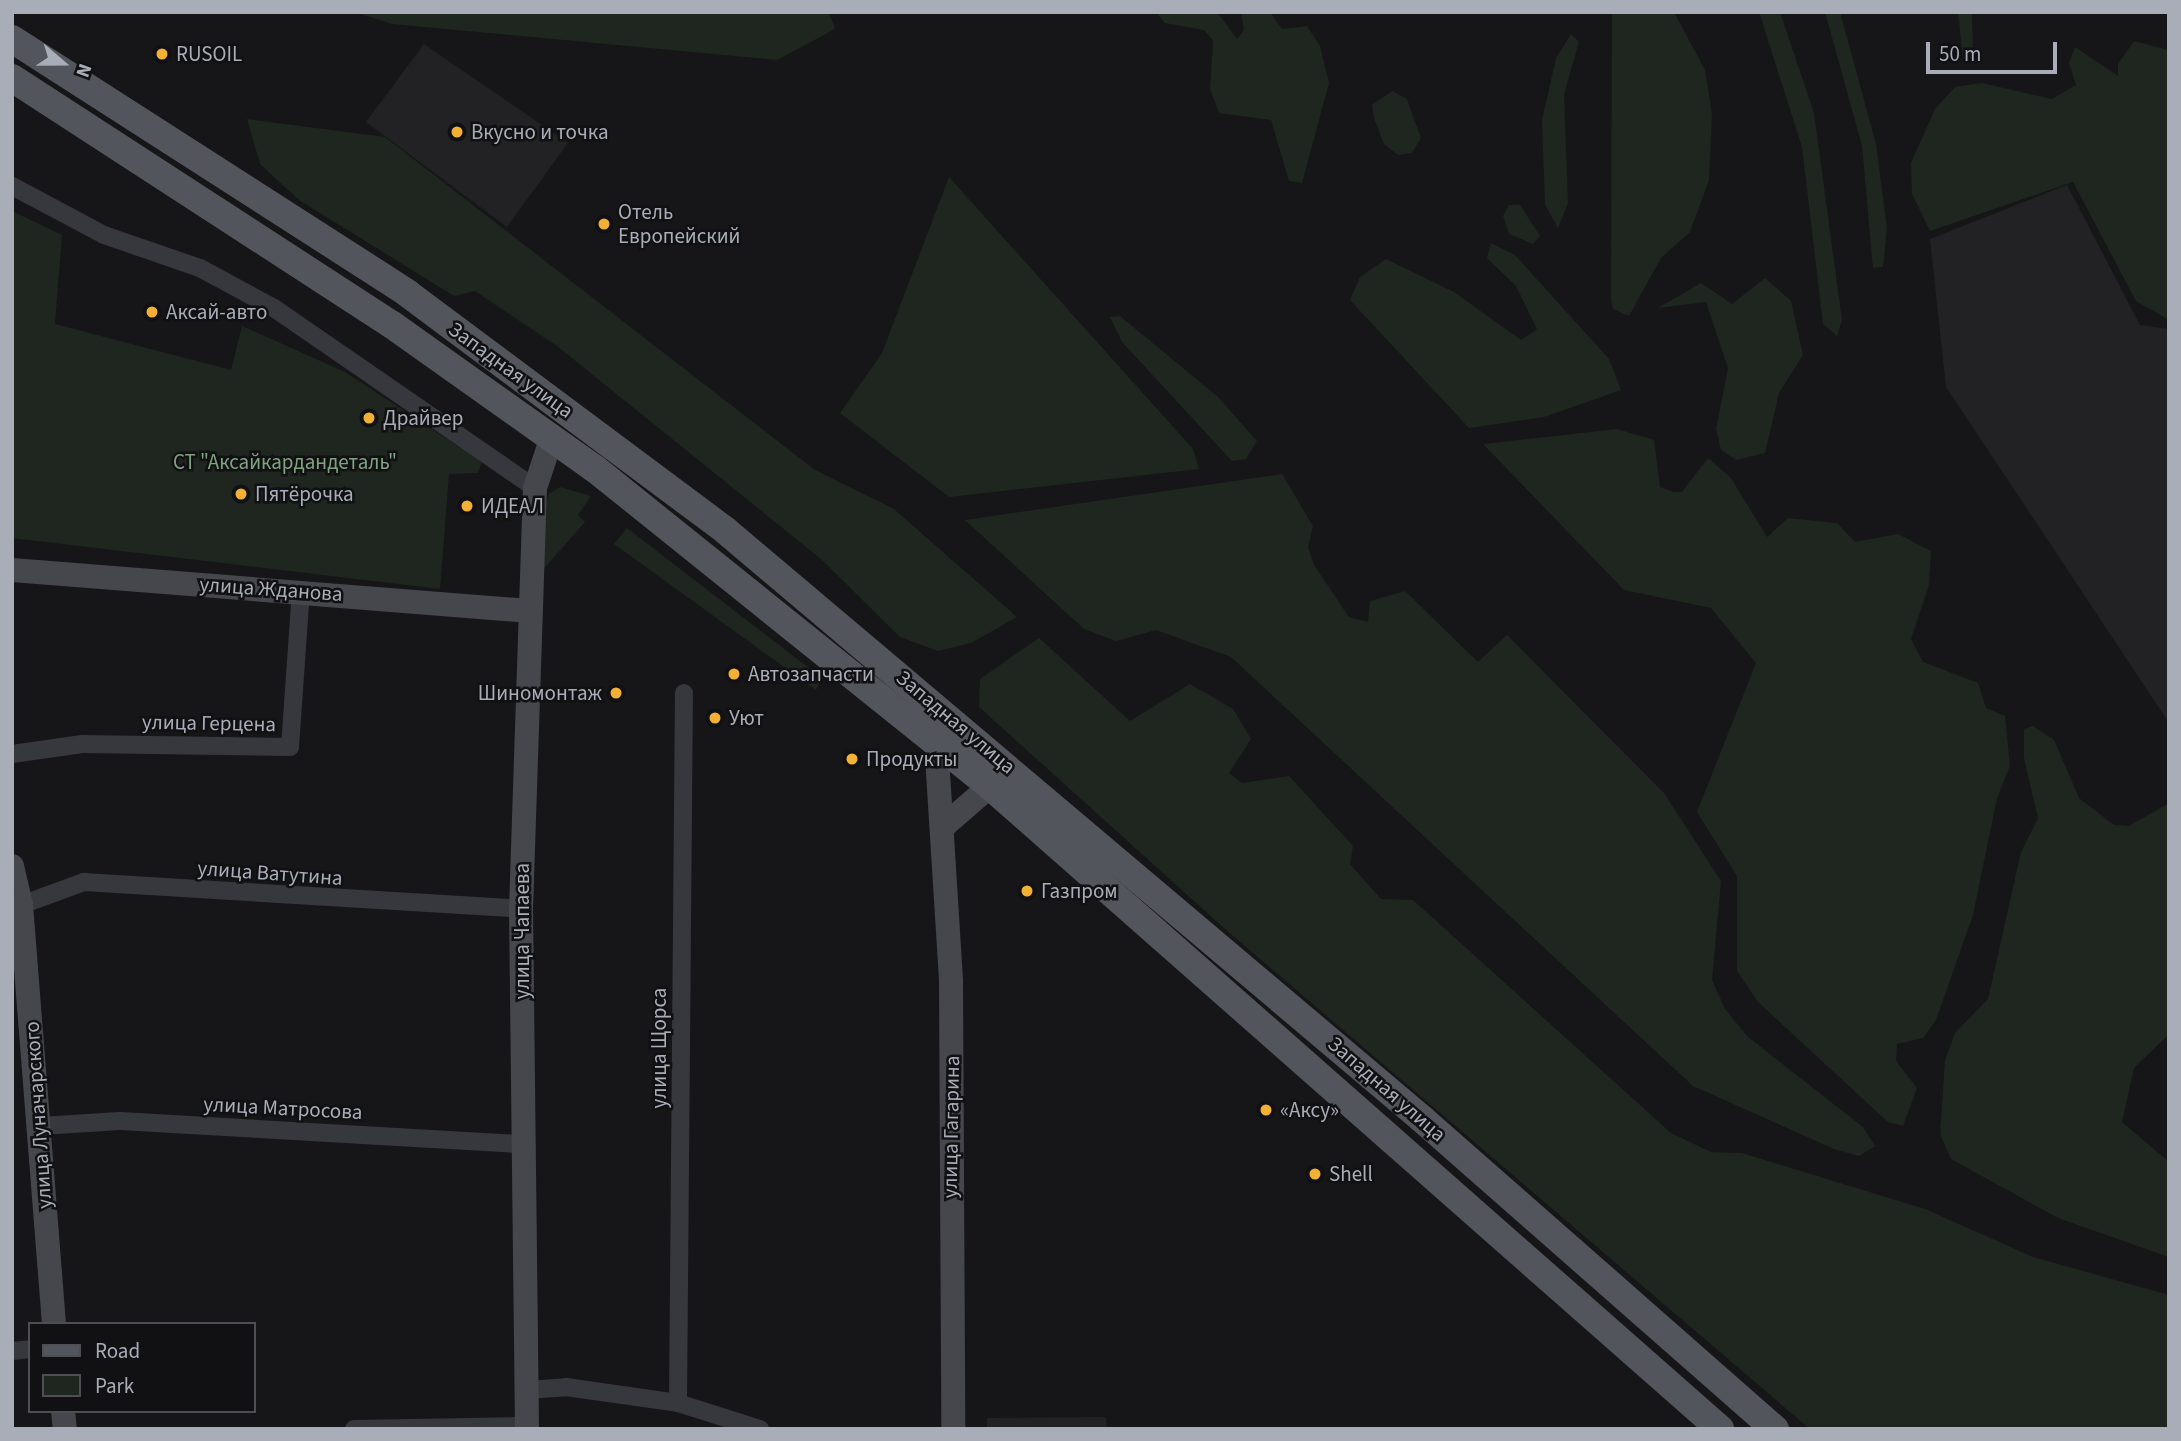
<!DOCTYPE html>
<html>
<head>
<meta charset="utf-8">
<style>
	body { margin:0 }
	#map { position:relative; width:2181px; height:1441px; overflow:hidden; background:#161618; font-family:"Source Sans 3",sans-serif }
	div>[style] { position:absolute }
	.built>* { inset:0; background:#222225 }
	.green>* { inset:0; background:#1e261f }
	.street>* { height:18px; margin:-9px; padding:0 9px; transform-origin:9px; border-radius:9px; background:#37383d }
	.secondary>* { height:24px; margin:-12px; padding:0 12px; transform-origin:12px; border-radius:12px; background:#45474d }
	.primary>* { height:28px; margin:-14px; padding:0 14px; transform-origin:14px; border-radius:14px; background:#53555c }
	.dots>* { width:19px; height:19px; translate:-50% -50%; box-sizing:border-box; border:4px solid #111113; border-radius:50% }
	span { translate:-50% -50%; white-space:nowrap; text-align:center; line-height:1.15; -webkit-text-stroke:5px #111113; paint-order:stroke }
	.poi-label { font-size:21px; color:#a8adb8 }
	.left { translate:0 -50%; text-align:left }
	.right { translate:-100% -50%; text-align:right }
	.street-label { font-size:21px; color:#a8adb8 }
	.park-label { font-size:21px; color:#7fa381 }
	.frame { position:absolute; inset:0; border:14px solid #a8adb8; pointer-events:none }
	.legend { position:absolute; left:28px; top:1322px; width:228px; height:91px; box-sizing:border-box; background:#111113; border:2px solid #4d4f55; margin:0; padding:9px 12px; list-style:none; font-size:21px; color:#a8adb8 }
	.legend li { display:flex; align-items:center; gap:14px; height:35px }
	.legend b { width:35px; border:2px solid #4d4f55 }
	.north { position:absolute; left:28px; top:28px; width:70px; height:70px; -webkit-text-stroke:5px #111113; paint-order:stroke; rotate:110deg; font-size:19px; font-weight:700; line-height:28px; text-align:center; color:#a8adb8 }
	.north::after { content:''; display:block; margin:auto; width:24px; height:32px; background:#a8adb8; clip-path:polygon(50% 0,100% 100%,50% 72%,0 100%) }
	.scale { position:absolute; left:1926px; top:42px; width:131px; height:32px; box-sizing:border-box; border:4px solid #a8adb8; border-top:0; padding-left:9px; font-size:21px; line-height:24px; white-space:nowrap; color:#a8adb8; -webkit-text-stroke:5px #111113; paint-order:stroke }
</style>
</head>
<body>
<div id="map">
	<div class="built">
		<i style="clip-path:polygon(424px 44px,568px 143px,507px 227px,366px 122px)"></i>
		<i style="clip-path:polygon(2067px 185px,2140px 325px,2169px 329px,2169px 723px,1946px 387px,1930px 239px)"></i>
		<i style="clip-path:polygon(1106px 1417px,1107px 1429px,987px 1429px,987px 1418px)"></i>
	</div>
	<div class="green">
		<i style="clip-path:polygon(355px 12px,829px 12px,835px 29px,777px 60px,392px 24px)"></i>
		<i style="clip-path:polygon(1156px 12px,1217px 12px,1237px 39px,1244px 30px,1241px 12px,1270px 12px,1282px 29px,1307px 26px,1320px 46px,1329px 83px,1302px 183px,1289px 181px,1271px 120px,1219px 113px,1210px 89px,1213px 40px,1204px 30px,1165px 23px)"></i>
		<i style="clip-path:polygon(1612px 12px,1674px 12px,1705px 70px,1712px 114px,1709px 180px,1690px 232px,1661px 258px,1629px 316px,1613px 309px,1611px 300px)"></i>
		<i style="clip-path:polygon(1759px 12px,1780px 12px,1814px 113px,1842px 320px,1837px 336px,1823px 324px,1802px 147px)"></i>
		<i style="clip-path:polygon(1825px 12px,1840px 12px,1876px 144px,1887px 228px,1883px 267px,1873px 268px,1862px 146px)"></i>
		<i style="clip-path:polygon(1958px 12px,1972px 12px,1973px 64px,1963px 59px)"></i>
		<i style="clip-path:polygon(1571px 34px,1579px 42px,1564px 94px,1568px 203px,1558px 228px,1545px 205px,1542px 120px,1556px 58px)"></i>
		<i style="clip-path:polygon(2134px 41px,2169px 50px,2169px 320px,2136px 301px,2073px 182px,1930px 231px,1912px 194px,1911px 163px,1935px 109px,1955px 87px,1982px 83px,2052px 99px,2076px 85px,2069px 63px,2075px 47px,2118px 76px,2118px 64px)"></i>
		<i style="clip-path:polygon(1392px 91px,1407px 99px,1421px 138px,1412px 153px,1398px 155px,1384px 144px,1374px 118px,1372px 105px)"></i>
		<i style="clip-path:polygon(247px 119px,385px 137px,815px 470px,894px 509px,1017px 617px,971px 643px,938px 651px,900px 637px,821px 559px,557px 346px,475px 291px,454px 296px,299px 200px,260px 164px)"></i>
		<i style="clip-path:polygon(949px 177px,1193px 449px,1199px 469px,949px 497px,840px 413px,882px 353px)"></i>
		<i style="clip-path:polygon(1509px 205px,1520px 205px,1540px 236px,1533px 244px,1509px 234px,1503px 216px)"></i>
		<i style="clip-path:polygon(12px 211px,62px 235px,55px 324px,231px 370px,242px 326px,345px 372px,482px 462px,478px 473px,449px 474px,440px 589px,12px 538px)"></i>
		<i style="clip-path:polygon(1491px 243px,1515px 255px,1609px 359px,1621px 390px,1544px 417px,1469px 428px,1350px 300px,1360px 277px,1386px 259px,1454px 292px,1521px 340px,1537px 329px,1516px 286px,1487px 258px)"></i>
		<i style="clip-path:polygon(1765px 278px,1791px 301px,1803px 355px,1779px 393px,1765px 453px,1736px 460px,1721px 450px,1716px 429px,1728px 368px,1706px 302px,1658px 308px,1701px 283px,1732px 304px)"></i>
		<i style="clip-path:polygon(1120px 316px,1218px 397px,1257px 441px,1246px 459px,1232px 461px,1122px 342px,1110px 317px)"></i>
		<i style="clip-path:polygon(1617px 429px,1654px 440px,1660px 487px,1674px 492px,1682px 492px,1708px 458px,1731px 478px,1767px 537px,1788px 518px,1837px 523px,1855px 542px,1898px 534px,1931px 551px,1929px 585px,1911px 639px,1923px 662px,1978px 683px,1986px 708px,2005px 716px,2010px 766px,1997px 798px,1973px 915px,1936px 1020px,1923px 1038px,1897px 1044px,1896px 1061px,1917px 1088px,1903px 1126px,1888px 1122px,1757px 1001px,1737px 971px,1737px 876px,1697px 812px,1756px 663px,1711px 608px,1624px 590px,1483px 444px)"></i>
		<i style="clip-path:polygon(1282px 474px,1313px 526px,1308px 547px,1314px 565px,1349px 617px,1368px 622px,1370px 601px,1405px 591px,1478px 662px,1507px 635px,1664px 793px,1721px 881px,1712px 980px,1725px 1009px,1748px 1037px,1863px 1127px,1875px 1146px,1859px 1156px,1834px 1149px,1693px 1086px,1231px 657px,1156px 630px,1116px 641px,1084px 629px,965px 520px)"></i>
		<i style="clip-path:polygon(560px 487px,591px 496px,578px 515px,585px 522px,541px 572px,542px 516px,549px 494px)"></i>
		<i style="clip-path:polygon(627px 528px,822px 678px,816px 690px,614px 544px)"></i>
		<i style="clip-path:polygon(1039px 638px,1130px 721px,1190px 684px,1233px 709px,1251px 739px,1229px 773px,1242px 783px,1289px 776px,1353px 846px,1350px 864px,1381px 899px,1413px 900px,1671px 1133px,1711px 1152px,1742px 1153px,1925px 1209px,2033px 1257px,2169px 1295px,2169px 1429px,1810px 1429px,1225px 929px,979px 707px,980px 679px)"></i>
		<i style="clip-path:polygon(2033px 726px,2054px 740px,2079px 798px,2114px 825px,2129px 826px,2169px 803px,2169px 1034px,2134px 1068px,2122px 1122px,2169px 1162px,2169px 1257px,2058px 1218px,1951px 1159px,1940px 1134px,1945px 1060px,1955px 1033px,1988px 999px,2021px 852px,2038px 818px,2024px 758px,2024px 729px)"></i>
	</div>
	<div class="street">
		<i style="left:12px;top:186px;width:104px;rotate:28deg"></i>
		<i style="left:104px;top:235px;width:102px;rotate:19deg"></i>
		<i style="left:200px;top:268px;width:84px;rotate:28.4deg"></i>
		<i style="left:274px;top:308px;width:317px;rotate:34.6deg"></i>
		<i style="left:12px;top:754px;width:71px;rotate:-8.1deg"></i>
		<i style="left:82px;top:744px;width:208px;rotate:0.8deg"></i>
		<i style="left:290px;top:747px;width:157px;rotate:-86deg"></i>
		<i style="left:21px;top:905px;width:67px;rotate:-20.1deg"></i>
		<i style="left:84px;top:882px;width:438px;rotate:3.5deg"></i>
		<i style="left:40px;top:1126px;width:80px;rotate:-3.6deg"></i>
		<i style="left:120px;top:1121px;width:404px;rotate:3.3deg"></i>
		<i style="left:12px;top:1351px;width:18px;rotate:-6deg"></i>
		<i style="left:527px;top:1390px;width:39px;rotate:-4deg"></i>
		<i style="left:566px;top:1387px;width:113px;rotate:8.1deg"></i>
		<i style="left:678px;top:1403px;width:86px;rotate:17.6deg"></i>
		<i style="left:678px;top:1403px;width:710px;rotate:-89.52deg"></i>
		<i style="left:354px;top:1429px;width:173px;rotate:-1deg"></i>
	</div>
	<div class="secondary">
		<i style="left:12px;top:570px;width:520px;rotate:4.53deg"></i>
		<i style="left:936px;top:741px;width:241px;rotate:86.4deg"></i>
		<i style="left:951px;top:982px;width:447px;rotate:89.7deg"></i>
		<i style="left:944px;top:826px;width:61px;rotate:-41deg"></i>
		<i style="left:12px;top:866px;width:40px;rotate:77deg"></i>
		<i style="left:21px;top:905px;width:420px;rotate:85.5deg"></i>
		<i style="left:63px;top:1411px;width:18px;rotate:84deg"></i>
		<i style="left:527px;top:1429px;width:520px;rotate:-90.66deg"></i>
		<i style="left:521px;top:909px;width:421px;rotate:-88.1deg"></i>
		<i style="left:535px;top:488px;width:54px;rotate:-71.6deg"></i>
	</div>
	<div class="primary">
		<i style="left:12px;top:39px;width:470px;rotate:32.7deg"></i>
		<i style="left:407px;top:293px;width:398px;rotate:36.7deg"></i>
		<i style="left:726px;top:531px;width:911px;rotate:40.19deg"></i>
		<i style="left:1422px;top:1119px;width:470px;rotate:41.3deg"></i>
		<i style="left:12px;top:78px;width:452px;rotate:33deg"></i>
		<i style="left:391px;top:324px;width:249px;rotate:35.4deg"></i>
		<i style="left:594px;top:468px;width:508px;rotate:38.77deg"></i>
		<i style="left:990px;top:786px;width:973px;rotate:41.37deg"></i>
	</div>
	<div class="dots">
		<i style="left:162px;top:54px;background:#f2b134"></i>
		<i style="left:457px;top:132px;background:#f2b134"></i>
		<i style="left:604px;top:224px;background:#f2b134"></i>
		<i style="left:152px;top:312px;background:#f2b134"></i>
		<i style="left:369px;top:418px;background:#f2b134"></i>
		<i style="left:241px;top:494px;background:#f2b134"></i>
		<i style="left:467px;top:506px;background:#f2b134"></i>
		<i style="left:734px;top:674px;background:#f2b134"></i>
		<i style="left:616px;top:693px;background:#f2b134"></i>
		<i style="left:715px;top:718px;background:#f2b134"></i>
		<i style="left:852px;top:759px;background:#f2b134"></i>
		<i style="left:1027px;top:891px;background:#f2b134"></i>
		<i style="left:1266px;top:1110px;background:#f2b134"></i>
		<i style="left:1315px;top:1174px;background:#f2b134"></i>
	</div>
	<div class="poi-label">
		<span class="left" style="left:176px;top:54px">RUSOIL</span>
		<span class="left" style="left:471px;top:132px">Вкусно и точка</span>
		<span class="left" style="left:618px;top:224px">Отель<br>Европейский</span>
		<span class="left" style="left:166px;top:312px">Аксай-авто</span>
		<span class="left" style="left:383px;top:418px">Драйвер</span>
		<span class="left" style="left:255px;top:494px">Пятёрочка</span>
		<span class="left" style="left:481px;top:506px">ИДЕАЛ</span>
		<span class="left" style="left:748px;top:674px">Автозапчасти</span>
		<span class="right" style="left:602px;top:693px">Шиномонтаж</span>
		<span class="left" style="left:729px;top:718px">Уют</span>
		<span class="left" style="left:866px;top:759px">Продукты</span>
		<span class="left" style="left:1041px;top:891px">Газпром</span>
		<span class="left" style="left:1280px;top:1110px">«Аксу»</span>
		<span class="left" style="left:1329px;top:1174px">Shell</span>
	</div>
	<div class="street-label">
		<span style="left:511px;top:370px;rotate:36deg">Западная улица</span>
		<span style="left:271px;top:589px;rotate:4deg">улица Жданова</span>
		<span style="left:956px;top:722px;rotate:40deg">Западная улица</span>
		<span style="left:209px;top:723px;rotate:1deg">улица Герцена</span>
		<span style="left:270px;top:873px;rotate:4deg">улица Ватутина</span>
		<span style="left:522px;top:931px;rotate:-90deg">улица Чапаева</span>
		<span style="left:659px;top:1048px;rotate:-90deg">улица Щорса</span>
		<span style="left:1387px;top:1089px;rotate:41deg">Западная улица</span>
		<span style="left:283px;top:1108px;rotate:3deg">улица Матросова</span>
		<span style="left:38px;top:1115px;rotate:-94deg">улица Луначарского</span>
		<span style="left:951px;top:1127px;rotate:-89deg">улица Гагарина</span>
	</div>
	<div class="park-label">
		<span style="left:285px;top:462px">СТ "Аксайкардандеталь"</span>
	</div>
	<div class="frame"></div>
	<ul class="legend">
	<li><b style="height:9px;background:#53555c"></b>Road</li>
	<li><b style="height:19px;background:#1e261f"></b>Park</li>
	</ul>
	<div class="north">N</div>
	<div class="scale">50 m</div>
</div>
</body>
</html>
